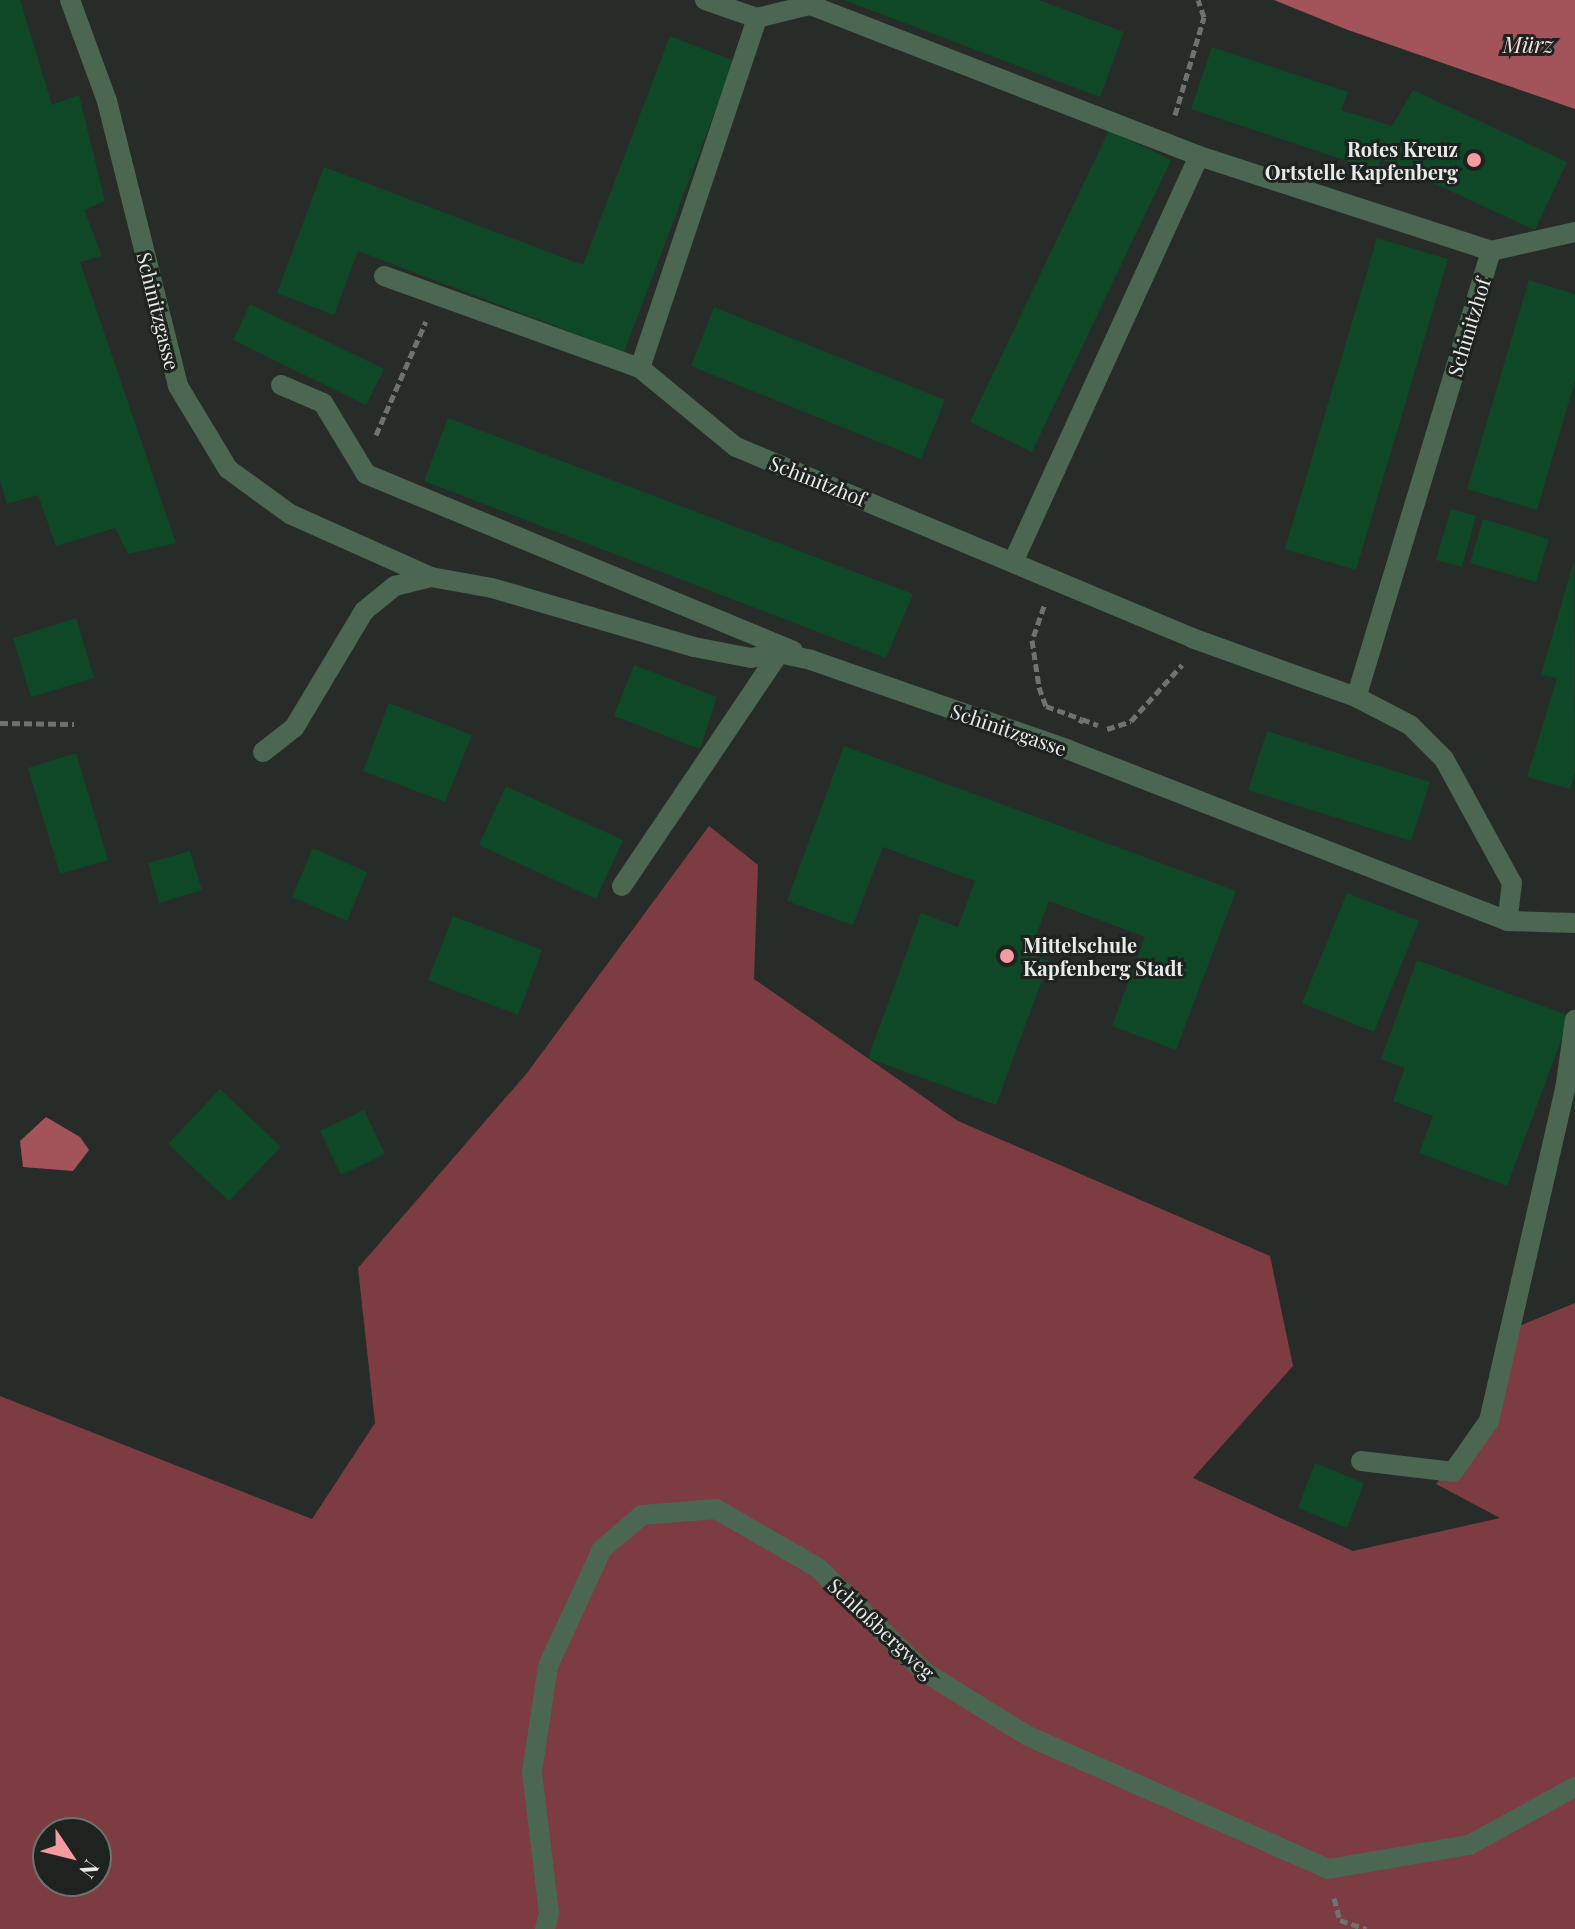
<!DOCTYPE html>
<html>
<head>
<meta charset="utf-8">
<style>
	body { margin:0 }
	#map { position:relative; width:1575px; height:1929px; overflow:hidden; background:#272c28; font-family:"Playfair Display",serif }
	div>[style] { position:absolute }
	.green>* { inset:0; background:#7d3b42 }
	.water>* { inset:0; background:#a3545b }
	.building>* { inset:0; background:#0f4826 }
	.path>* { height:5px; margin-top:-2.5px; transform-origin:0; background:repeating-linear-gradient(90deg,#6f7370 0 8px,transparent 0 12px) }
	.minor>* { height:20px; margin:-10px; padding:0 10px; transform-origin:10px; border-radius:10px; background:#4b6752 }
	.dots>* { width:22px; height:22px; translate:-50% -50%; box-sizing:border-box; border:4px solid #1e231f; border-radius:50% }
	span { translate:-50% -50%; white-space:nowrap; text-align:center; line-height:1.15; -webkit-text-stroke:6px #1e231f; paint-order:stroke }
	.poi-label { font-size:20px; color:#e8ebe9; font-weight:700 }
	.right { translate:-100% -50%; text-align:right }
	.left { translate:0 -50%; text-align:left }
	.street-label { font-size:20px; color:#e8ebe9 }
	.water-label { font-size:22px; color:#f5ddde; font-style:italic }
	.north { position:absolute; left:32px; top:1817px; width:80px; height:80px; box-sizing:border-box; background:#1e231f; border:2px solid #6f7370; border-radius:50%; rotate:125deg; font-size:22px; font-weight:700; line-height:32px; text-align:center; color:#e8ebe9 }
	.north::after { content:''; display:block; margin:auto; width:28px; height:36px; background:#f49aa1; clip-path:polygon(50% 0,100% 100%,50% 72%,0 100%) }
</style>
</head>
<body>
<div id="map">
	<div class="green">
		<i style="clip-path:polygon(evenodd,709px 826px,758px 865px,754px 979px,958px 1121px,1270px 1256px,1293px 1366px,1193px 1478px,1353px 1551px,1500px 1518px,1436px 1484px,1500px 1406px,1517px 1327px,1575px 1303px,1575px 1929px,0 1929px,0 1396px,312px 1519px,375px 1423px,358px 1268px,527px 1073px,709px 826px,48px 1833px,96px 1833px,96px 1881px,48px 1881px,48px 1833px)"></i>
	</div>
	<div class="water">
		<i style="clip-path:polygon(1274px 0,1575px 0,1575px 109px,1348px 30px)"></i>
		<i style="clip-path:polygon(46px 1117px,80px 1137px,89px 1150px,73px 1171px,23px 1167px,20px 1141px)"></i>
	</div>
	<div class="building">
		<i style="clip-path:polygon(0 0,20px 0,52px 105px,79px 95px,105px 201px,84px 210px,102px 256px,80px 262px,176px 543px,128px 554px,115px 528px,56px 546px,38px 495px,7px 504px,0 481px)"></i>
		<i style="clip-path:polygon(844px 0,1039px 0,1124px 32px,1100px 97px)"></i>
		<i style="clip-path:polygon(670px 36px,734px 61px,624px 352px,358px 251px,334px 315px,277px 293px,324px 167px,583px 265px)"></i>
		<i style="clip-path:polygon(1212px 47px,1348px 92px,1341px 110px,1392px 126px,1413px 90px,1567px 162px,1535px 230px,1381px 159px,1377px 171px,1191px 109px)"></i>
		<i style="clip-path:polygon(1109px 130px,1171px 160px,1032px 452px,970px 422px)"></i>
		<i style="clip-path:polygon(1377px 238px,1448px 259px,1356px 570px,1285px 549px)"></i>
		<i style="clip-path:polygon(1529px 280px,1575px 294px,1575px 381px,1537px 510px,1467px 489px)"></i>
		<i style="clip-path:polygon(250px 304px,384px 369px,366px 405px,233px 340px)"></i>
		<i style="clip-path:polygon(714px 307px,945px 400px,921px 459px,691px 366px)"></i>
		<i style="clip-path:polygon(448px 418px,913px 594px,886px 658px,424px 481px)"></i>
		<i style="clip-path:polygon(1451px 509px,1476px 516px,1462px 567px,1436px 560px)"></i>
		<i style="clip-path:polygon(1483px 519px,1549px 539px,1536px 582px,1470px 563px)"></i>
		<i style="clip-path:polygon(1574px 560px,1575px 773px,1570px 789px,1527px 777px,1557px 678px,1541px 675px)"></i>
		<i style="clip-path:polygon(76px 618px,94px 678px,31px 697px,13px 638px)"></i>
		<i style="clip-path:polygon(634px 665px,717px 697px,700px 749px,614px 716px)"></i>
		<i style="clip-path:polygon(389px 703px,472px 735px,445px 802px,363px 771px)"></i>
		<i style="clip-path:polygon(1267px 731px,1430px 782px,1411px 841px,1248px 790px)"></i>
		<i style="clip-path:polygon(844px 746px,1236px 891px,1176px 1050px,1112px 1026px,1145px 937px,1049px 901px,1029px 954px,1049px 961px,996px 1105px,868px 1058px,921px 913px,958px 927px,975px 881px,883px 847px,853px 925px,787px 901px)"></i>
		<i style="clip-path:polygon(76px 753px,108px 860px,60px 874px,28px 768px)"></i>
		<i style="clip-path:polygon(506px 786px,623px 840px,596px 899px,479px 845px)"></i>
		<i style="clip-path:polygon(313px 848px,367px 872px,347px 921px,292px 897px)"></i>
		<i style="clip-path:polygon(190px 851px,202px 890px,159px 903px,148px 863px)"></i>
		<i style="clip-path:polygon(1347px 893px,1419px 921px,1374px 1032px,1302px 1003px)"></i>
		<i style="clip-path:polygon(453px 916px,542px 950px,518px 1015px,428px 980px)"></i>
		<i style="clip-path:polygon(1417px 960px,1570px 1016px,1507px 1186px,1419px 1153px,1433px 1116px,1393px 1101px,1405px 1068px,1381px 1059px)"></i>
		<i style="clip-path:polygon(220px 1089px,281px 1147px,229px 1201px,168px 1144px)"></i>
		<i style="clip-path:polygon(364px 1110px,385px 1154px,341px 1175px,320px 1131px)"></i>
		<i style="clip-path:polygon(1315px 1463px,1364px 1483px,1347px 1528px,1298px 1508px)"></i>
	</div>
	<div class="path">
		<i style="left:1175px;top:115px;width:102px;rotate:-73.5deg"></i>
		<i style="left:1204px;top:17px;width:18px;rotate:-109deg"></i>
		<i style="left:376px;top:435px;width:124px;rotate:-66.3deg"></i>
		<i style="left:1044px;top:606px;width:36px;rotate:109deg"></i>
		<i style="left:1032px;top:640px;width:48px;rotate:81.5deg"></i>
		<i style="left:1039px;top:687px;width:20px;rotate:70deg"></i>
		<i style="left:1046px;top:706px;width:38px;rotate:20deg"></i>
		<i style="left:0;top:723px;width:74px;rotate:0.8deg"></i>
		<i style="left:1080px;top:723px;width:4px;rotate:-63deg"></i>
		<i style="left:1082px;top:719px;width:17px;rotate:21deg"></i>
		<i style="left:1107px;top:729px;width:25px;rotate:-18deg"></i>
		<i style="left:1131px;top:721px;width:76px;rotate:-47.7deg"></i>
		<i style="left:1334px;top:1898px;width:23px;rotate:75deg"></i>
		<i style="left:1340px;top:1920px;width:28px;rotate:19deg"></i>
	</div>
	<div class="minor">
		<i style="left:70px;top:0;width:108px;rotate:69.9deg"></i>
		<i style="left:107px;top:101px;width:294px;rotate:76deg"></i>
		<i style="left:178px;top:386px;width:97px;rotate:58.9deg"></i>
		<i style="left:228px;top:469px;width:77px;rotate:36deg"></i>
		<i style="left:290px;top:514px;width:154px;rotate:24.1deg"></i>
		<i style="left:431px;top:577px;width:62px;rotate:10.2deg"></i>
		<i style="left:492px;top:588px;width:210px;rotate:16.3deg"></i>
		<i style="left:694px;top:647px;width:58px;rotate:10.9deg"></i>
		<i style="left:751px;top:658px;width:28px;rotate:-10deg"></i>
		<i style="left:779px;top:653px;width:33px;rotate:12deg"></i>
		<i style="left:811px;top:660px;width:273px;rotate:19.2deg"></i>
		<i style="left:1069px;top:750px;width:470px;rotate:21.3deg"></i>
		<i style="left:1507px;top:921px;width:68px;rotate:1.7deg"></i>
		<i style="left:705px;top:0;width:55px;rotate:19.1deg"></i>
		<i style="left:1491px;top:251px;width:466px;rotate:106.8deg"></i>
		<i style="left:1356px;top:697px;width:61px;rotate:27.4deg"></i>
		<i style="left:1410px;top:725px;width:48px;rotate:45deg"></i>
		<i style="left:1444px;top:759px;width:141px;rotate:61.3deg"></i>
		<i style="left:1512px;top:883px;width:38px;rotate:97deg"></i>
		<i style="left:1491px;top:251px;width:86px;rotate:-12.7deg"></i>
		<i style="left:384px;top:276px;width:272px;rotate:19.8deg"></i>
		<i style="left:640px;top:368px;width:124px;rotate:39.5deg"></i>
		<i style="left:736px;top:447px;width:494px;rotate:22.7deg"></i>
		<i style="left:1192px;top:638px;width:174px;rotate:19.8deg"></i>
		<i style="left:640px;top:368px;width:369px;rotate:-71.5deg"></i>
		<i style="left:757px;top:18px;width:55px;rotate:-13.8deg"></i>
		<i style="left:810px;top:5px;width:417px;rotate:21.2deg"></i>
		<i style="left:1199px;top:156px;width:307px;rotate:18deg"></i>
		<i style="left:281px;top:385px;width:46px;rotate:23.2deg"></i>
		<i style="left:323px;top:403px;width:83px;rotate:58.8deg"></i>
		<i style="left:366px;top:474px;width:462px;rotate:22.5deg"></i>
		<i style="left:1014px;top:560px;width:444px;rotate:-65.4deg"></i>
		<i style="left:263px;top:752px;width:39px;rotate:-38deg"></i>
		<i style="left:294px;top:728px;width:136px;rotate:-59.1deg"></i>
		<i style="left:364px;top:611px;width:40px;rotate:-39deg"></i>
		<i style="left:395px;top:586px;width:37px;rotate:-14deg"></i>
		<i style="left:622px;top:886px;width:281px;rotate:-56deg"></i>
		<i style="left:1361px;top:1461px;width:93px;rotate:6.8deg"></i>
		<i style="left:1453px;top:1472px;width:62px;rotate:-54.8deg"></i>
		<i style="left:1489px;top:1421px;width:340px;rotate:-77.1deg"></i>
		<i style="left:1565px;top:1090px;width:71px;rotate:-81.9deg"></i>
		<i style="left:545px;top:1929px;width:16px;rotate:-76deg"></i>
		<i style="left:549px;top:1913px;width:142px;rotate:-96.9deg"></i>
		<i style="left:532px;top:1772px;width:107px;rotate:-81.4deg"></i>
		<i style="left:548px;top:1666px;width:129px;rotate:-65.2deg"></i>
		<i style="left:602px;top:1549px;width:52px;rotate:-40.4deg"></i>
		<i style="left:642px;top:1515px;width:74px;rotate:-4.6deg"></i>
		<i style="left:716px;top:1509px;width:118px;rotate:30deg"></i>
		<i style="left:818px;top:1568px;width:147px;rotate:44.4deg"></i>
		<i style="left:923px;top:1671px;width:123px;rotate:31.8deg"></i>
		<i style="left:1028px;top:1736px;width:328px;rotate:23.9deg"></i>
		<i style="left:1328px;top:1869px;width:143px;rotate:-9.7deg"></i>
		<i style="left:1469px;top:1845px;width:121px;rotate:-28.7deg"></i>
	</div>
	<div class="dots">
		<i style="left:1474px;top:160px;background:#f49aa1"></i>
		<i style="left:1007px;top:956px;background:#f49aa1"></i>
	</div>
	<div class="poi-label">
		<span class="right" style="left:1458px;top:160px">Rotes Kreuz<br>Ortstelle Kapfenberg</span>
		<span class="left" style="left:1023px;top:956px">Mittelschule<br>Kapfenberg Stadt</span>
	</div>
	<div class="street-label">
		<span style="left:159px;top:311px;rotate:76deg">Schinitzgasse</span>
		<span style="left:1468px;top:327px;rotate:-73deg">Schinitzhof</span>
		<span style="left:818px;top:480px;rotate:22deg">Schinitzhof</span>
		<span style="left:1009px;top:729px;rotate:19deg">Schinitzgasse</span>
		<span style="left:882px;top:1628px;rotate:43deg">Schloßbergweg</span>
	</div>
	<div class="water-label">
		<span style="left:1528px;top:45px">Mürz</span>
	</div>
	<div class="north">N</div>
</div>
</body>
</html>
